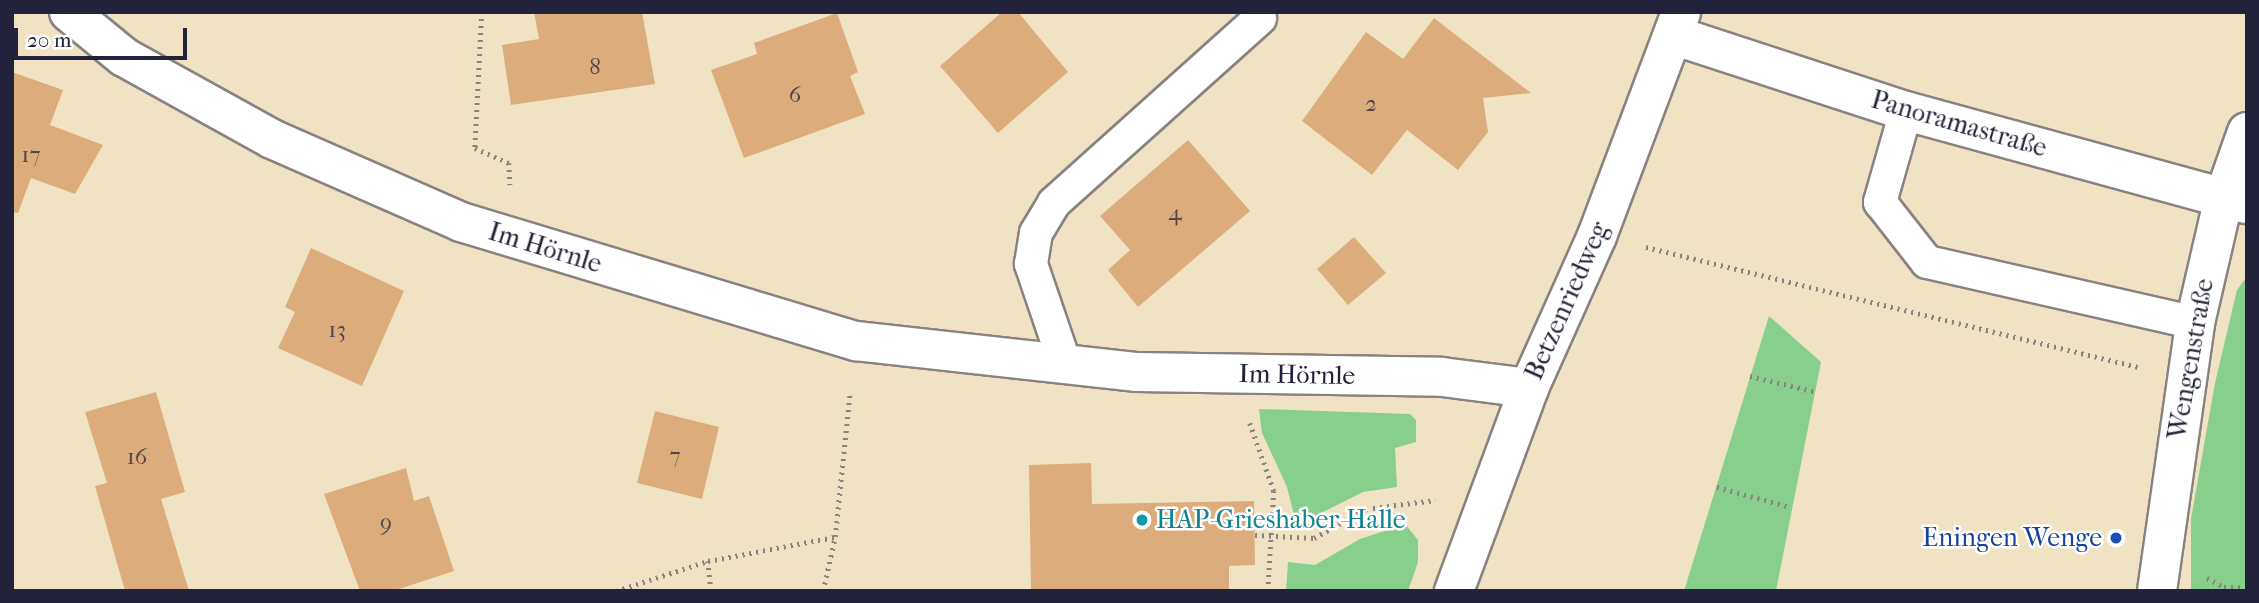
<!DOCTYPE html>
<html>
<head>
<meta charset="utf-8">
<style>
	body { margin:0 }
	#map { position:relative; width:2259px; height:603px; overflow:hidden; background:#f0e3c4; font-family:"IM FELL French Canon",serif }
	div>[style] { position:absolute }
	.green>* { inset:0; background:#87cf8a }
	.building>* { inset:0; background:#ddac7c }
	.path>* { height:4.5px; margin-top:-2.25px; transform-origin:0; background:repeating-linear-gradient(90deg,#898280 0 2px,transparent 0 7px) }
	.roads { filter:drop-shadow(2px 0 #898280) drop-shadow(-2px 0 #898280) drop-shadow(0 2px #898280) drop-shadow(0 -2px #898280) }
	.lane>* { height:32px; margin:-16px; padding:0 16px; transform-origin:16px; border-radius:16px; background:#fff }
	.street>* { height:38px; margin:-19px; padding:0 19px; transform-origin:19px; border-radius:19px; background:#fff }
	.dots>* { width:19px; height:19px; translate:-50% -50%; box-sizing:border-box; border:4px solid #fff; border-radius:50% }
	span { translate:-50% -50%; white-space:nowrap; text-align:center; line-height:1.15; -webkit-text-stroke:5px #fff; paint-order:stroke }
	.number-label { font-size:23px; color:#51444b }
	.number-label span { -webkit-text-stroke-width:0 }
	.street-label { font-size:26px; color:#22223b }
	.culture-label { font-size:26px; color:#0d838f }
	.left { translate:0 -50%; text-align:left }
	.transit-label { font-size:26px; color:#164399 }
	.right { translate:-100% -50%; text-align:right }
	.frame { position:absolute; inset:0; border:14px solid #22223b; pointer-events:none }
	.scale { position:absolute; left:14px; top:28px; width:173px; height:32px; box-sizing:border-box; border:4px solid #22223b; border-top:0; padding-left:9px; font-size:21px; line-height:24px; white-space:nowrap; color:#22223b; -webkit-text-stroke:5px #fff; paint-order:stroke }
</style>
</head>
<body>
<div id="map">
	<div class="green">
		<i style="clip-path:polygon(2247px 276px,2247px 591px,2191px 591px,2191px 519px,2215px 383px,2237px 290px)"></i>
		<i style="clip-path:polygon(1769px 316px,1821px 362px,1776px 591px,1684px 591px)"></i>
		<i style="clip-path:polygon(1259px 409px,1410px 414px,1416px 420px,1416px 442px,1395px 448px,1397px 487px,1363px 492px,1311px 518px,1295px 519px,1287px 487px,1262px 433px)"></i>
		<i style="clip-path:polygon(1405px 524px,1418px 540px,1418px 562px,1408px 591px,1286px 591px,1288px 562px,1315px 565px,1360px 539px)"></i>
	</div>
	<div class="building">
		<i style="clip-path:polygon(534px 12px,642px 12px,655px 84px,511px 105px,502px 45px,539px 39px)"></i>
		<i style="clip-path:polygon(1002px 12px,1018px 12px,1068px 72px,998px 133px,940px 66px)"></i>
		<i style="clip-path:polygon(837px 13px,858px 72px,850px 76px,865px 114px,744px 158px,711px 70px,757px 54px,754px 43px)"></i>
		<i style="clip-path:polygon(1434px 18px,1531px 93px,1483px 98px,1488px 132px,1458px 170px,1407px 130px,1372px 175px,1302px 121px,1366px 32px,1403px 59px)"></i>
		<i style="clip-path:polygon(12px 72px,63px 90px,50px 125px,103px 145px,75px 194px,31px 178px,18px 213px,12px 212px)"></i>
		<i style="clip-path:polygon(1188px 140px,1250px 211px,1138px 307px,1108px 270px,1130px 250px,1100px 216px)"></i>
		<i style="clip-path:polygon(1354px 237px,1386px 273px,1348px 305px,1317px 269px)"></i>
		<i style="clip-path:polygon(311px 248px,404px 291px,362px 386px,278px 348px,295px 312px,285px 307px)"></i>
		<i style="clip-path:polygon(156px 392px,185px 492px,161px 499px,189px 591px,125px 591px,95px 486px,107px 483px,85px 412px)"></i>
		<i style="clip-path:polygon(655px 411px,719px 427px,702px 499px,637px 483px)"></i>
		<i style="clip-path:polygon(1091px 463px,1092px 504px,1254px 501px,1255px 565px,1229px 566px,1229px 591px,1031px 591px,1029px 465px)"></i>
		<i style="clip-path:polygon(406px 468px,414px 501px,429px 496px,454px 571px,393px 591px,360px 591px,324px 494px)"></i>
	</div>
	<div class="path">
		<i style="left:482px;top:12px;width:136px;rotate:92.9deg"></i>
		<i style="left:475px;top:148px;width:37px;rotate:24deg"></i>
		<i style="left:509px;top:163px;width:22px;rotate:87deg"></i>
		<i style="left:1646px;top:247px;width:506px;rotate:13.71deg"></i>
		<i style="left:1750px;top:376px;width:68px;rotate:13.6deg"></i>
		<i style="left:1250px;top:423px;width:72px;rotate:70.6deg"></i>
		<i style="left:1274px;top:491px;width:100px;rotate:93.4deg"></i>
		<i style="left:1717px;top:487px;width:76px;rotate:15.3deg"></i>
		<i style="left:1255px;top:535px;width:59px;rotate:2.9deg"></i>
		<i style="left:1314px;top:538px;width:60px;rotate:-29.1deg"></i>
		<i style="left:1366px;top:509px;width:70px;rotate:-7.4deg"></i>
		<i style="left:708px;top:561px;width:30px;rotate:84deg"></i>
		<i style="left:2207px;top:578px;width:19px;rotate:28deg"></i>
		<i style="left:2224px;top:587px;width:23px;rotate:2deg"></i>
		<i style="left:616px;top:591px;width:97px;rotate:-18.1deg"></i>
		<i style="left:708px;top:561px;width:129px;rotate:-10.7deg"></i>
		<i style="left:823px;top:591px;width:55px;rotate:-77.5deg"></i>
		<i style="left:835px;top:537px;width:147px;rotate:-84.1deg"></i>
	</div>
	<div class="roads">
		<div class="lane">
			<i style="left:1906px;top:111px;width:95px;rotate:105.9deg"></i>
			<i style="left:1880px;top:202px;width:76px;rotate:51.9deg"></i>
			<i style="left:1927px;top:262px;width:275px;rotate:12.8deg"></i>
			<i style="left:1065px;top:364px;width:106px;rotate:-108.8deg"></i>
			<i style="left:1031px;top:264px;width:31px;rotate:-81deg"></i>
			<i style="left:1036px;top:233px;width:35px;rotate:-59deg"></i>
			<i style="left:1054px;top:203px;width:277px;rotate:-41.9deg"></i>
		</div>
		<div class="street">
			<i style="left:69px;top:12px;width:71px;rotate:39.3deg"></i>
			<i style="left:124px;top:57px;width:169px;rotate:29deg"></i>
			<i style="left:272px;top:139px;width:206px;rotate:23.7deg"></i>
			<i style="left:461px;top:222px;width:413px;rotate:16.8deg"></i>
			<i style="left:856px;top:341px;width:283px;rotate:6.3deg"></i>
			<i style="left:1137px;top:372px;width:305px;rotate:0.9deg"></i>
			<i style="left:1442px;top:377px;width:88px;rotate:7.2deg"></i>
			<i style="left:1673px;top:35px;width:245px;rotate:18.1deg"></i>
			<i style="left:1906px;top:111px;width:353px;rotate:15.3deg"></i>
			<i style="left:1454px;top:591px;width:216px;rotate:-69.7deg"></i>
			<i style="left:1529px;top:388px;width:167px;rotate:-65.9deg"></i>
			<i style="left:1597px;top:236px;width:239px;rotate:-69.4deg"></i>
			<i style="left:2157px;top:591px;width:271px;rotate:-81.9deg"></i>
			<i style="left:2195px;top:323px;width:129px;rotate:-77deg"></i>
			<i style="left:2224px;top:197px;width:69px;rotate:-70.5deg"></i>
		</div>
	</div>
	<div class="dots">
		<i style="left:1142px;top:520px;background:#0f9aa8"></i>
		<i style="left:2116px;top:538px;background:#1a4fb4"></i>
	</div>
	<div class="number-label">
		<span style="left:595px;top:67px">8</span>
		<span style="left:795px;top:95px">6</span>
		<span style="left:1371px;top:104px">2</span>
		<span style="left:31px;top:155px">17</span>
		<span style="left:1175px;top:213px">4</span>
		<span style="left:337px;top:330px">13</span>
		<span style="left:675px;top:456px">7</span>
		<span style="left:137px;top:457px">16</span>
		<span style="left:386px;top:523px">9</span>
	</div>
	<div class="street-label">
		<span style="left:1959px;top:124px;rotate:16deg">Panoramastraße</span>
		<span style="left:545px;top:248px;rotate:17deg">Im Hörnle</span>
		<span style="left:1567px;top:301px;rotate:-66deg">Betzenriedweg</span>
		<span style="left:2191px;top:359px;rotate:-80deg">Wengenstraße</span>
		<span style="left:1297px;top:375px;rotate:1deg">Im Hörnle</span>
	</div>
	<div class="culture-label">
		<span class="left" style="left:1156px;top:520px">HAP-Grieshaber-Halle</span>
	</div>
	<div class="transit-label">
		<span class="right" style="left:2102px;top:538px">Eningen Wenge</span>
	</div>
	<div class="frame"></div>
	<div class="scale">20 m</div>
</div>
</body>
</html>
